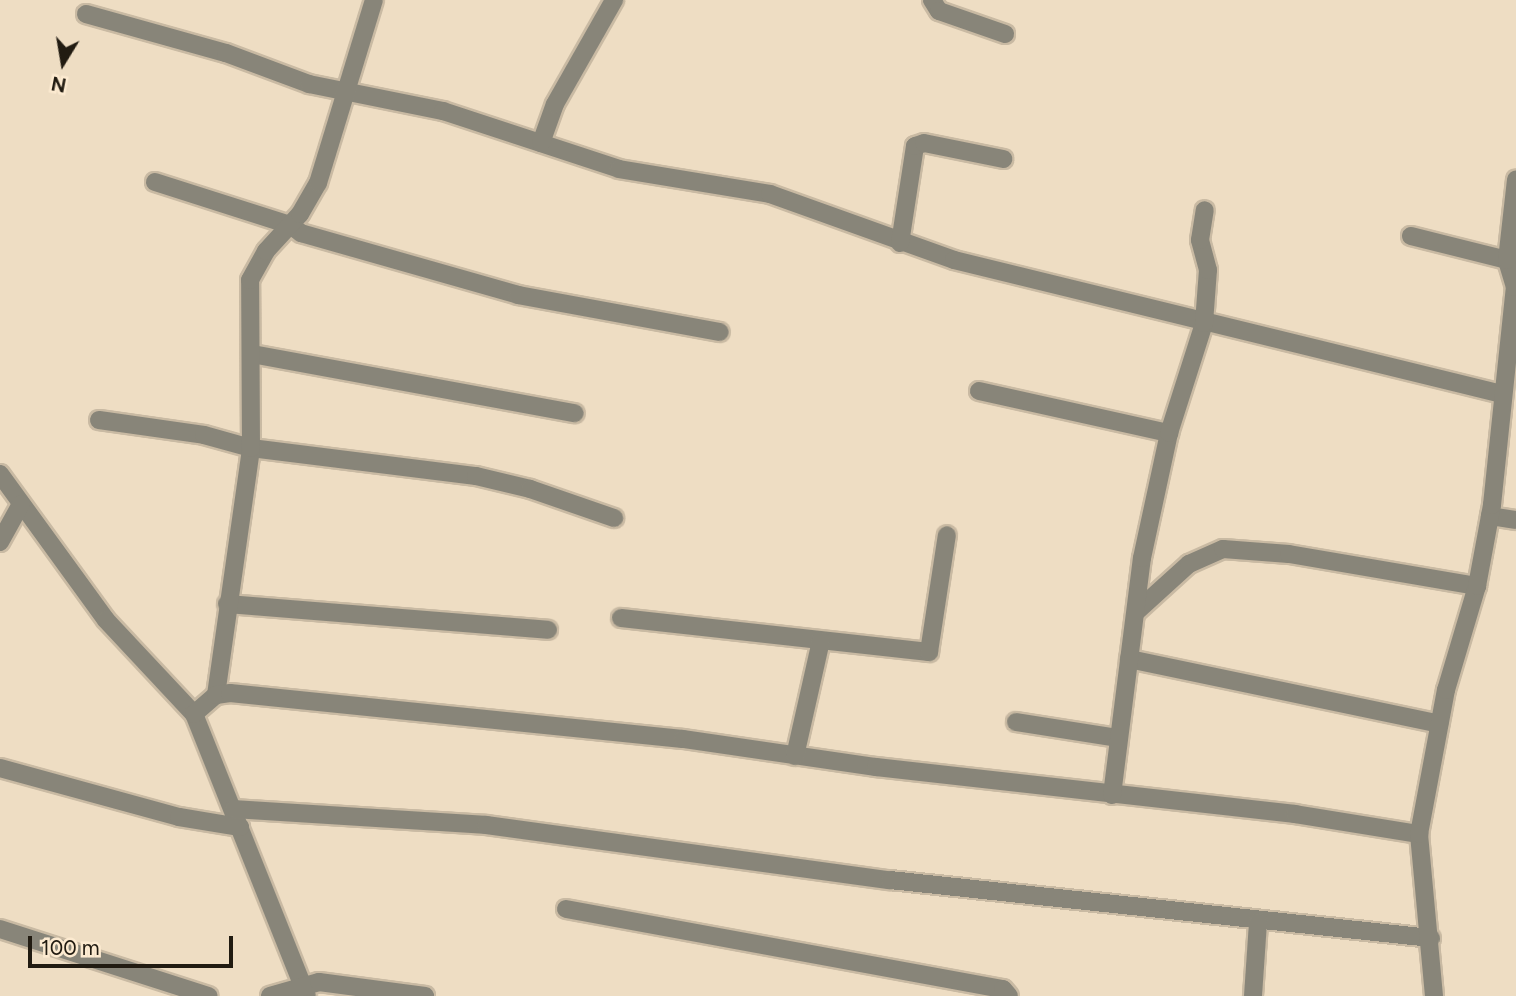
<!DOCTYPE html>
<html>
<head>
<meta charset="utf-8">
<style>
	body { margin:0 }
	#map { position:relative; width:1516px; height:996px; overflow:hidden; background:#eeddc3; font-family:Figtree,sans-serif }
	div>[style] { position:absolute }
	.roads { filter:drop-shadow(2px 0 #c9baa3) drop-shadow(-2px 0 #c9baa3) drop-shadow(0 2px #c9baa3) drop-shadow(0 -2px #c9baa3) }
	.minor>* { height:18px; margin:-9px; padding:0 9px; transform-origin:9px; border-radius:9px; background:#888579 }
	span { translate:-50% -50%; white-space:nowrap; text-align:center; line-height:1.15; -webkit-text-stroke:5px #fcead0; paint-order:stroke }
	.north { position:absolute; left:28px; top:28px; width:70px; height:70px; -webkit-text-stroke:5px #fcead0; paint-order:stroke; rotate:191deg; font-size:19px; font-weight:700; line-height:28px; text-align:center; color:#211b11 }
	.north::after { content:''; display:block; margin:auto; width:24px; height:32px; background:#211b11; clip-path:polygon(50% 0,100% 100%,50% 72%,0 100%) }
	.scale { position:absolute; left:28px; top:936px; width:205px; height:32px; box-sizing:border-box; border:4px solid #211b11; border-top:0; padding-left:9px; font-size:21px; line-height:24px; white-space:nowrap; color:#211b11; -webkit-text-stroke:5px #fcead0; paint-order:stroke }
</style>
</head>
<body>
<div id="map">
	<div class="roads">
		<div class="minor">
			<i style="left:932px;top:0;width:13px;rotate:58deg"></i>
			<i style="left:939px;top:11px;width:70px;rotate:19.2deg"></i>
			<i style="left:86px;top:14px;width:145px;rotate:15.6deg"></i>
			<i style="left:226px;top:53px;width:89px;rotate:20.5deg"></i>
			<i style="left:309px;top:84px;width:137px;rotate:11.4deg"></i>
			<i style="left:443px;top:111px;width:185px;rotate:18.2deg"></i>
			<i style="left:619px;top:169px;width:153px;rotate:9.4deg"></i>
			<i style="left:770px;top:194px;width:195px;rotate:19.7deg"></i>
			<i style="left:954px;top:260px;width:564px;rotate:13.74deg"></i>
			<i style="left:541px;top:143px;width:41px;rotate:-70.3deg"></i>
			<i style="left:555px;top:104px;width:120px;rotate:-60.4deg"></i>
			<i style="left:155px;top:182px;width:142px;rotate:17.7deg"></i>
			<i style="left:290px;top:225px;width:14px;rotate:36deg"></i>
			<i style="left:301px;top:233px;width:226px;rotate:15.9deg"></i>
			<i style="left:518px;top:295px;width:205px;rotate:10.4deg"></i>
			<i style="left:1411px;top:236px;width:99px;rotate:14deg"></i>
			<i style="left:900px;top:243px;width:98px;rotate:-81.2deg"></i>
			<i style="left:915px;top:146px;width:9px;rotate:-18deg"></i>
			<i style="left:924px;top:143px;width:81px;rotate:11.4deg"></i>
			<i style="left:252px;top:354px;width:328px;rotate:10.4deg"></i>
			<i style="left:979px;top:391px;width:195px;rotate:12.5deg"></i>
			<i style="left:99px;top:420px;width:106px;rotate:8.1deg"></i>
			<i style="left:204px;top:435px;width:49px;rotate:15.5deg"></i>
			<i style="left:251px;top:448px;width:227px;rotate:7.1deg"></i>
			<i style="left:476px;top:476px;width:56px;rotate:13.5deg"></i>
			<i style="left:530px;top:489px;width:89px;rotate:19deg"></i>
			<i style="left:0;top:474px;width:180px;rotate:54deg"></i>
			<i style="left:106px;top:620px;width:129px;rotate:46.9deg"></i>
			<i style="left:194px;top:714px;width:304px;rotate:68.2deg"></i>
			<i style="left:1490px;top:516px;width:26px;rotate:9deg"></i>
			<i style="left:0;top:542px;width:43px;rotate:-61.1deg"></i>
			<i style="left:227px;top:604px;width:322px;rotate:4.6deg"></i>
			<i style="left:1136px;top:612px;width:72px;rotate:-42.2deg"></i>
			<i style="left:1189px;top:564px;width:37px;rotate:-24deg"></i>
			<i style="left:1223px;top:549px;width:66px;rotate:4.3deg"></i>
			<i style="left:1289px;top:554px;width:191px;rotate:9.7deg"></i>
			<i style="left:621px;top:618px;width:310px;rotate:6.3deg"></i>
			<i style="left:929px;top:652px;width:118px;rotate:-81.3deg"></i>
			<i style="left:1129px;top:659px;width:317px;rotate:11.8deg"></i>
			<i style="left:216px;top:695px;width:249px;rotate:-81.9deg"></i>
			<i style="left:251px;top:448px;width:168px;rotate:-90.3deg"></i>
			<i style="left:250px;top:280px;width:33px;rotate:-61deg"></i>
			<i style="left:266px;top:251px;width:50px;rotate:-47.4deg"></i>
			<i style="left:300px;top:214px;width:36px;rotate:-60deg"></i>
			<i style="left:318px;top:183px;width:191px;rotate:-73deg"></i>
			<i style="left:194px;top:714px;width:29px;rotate:-41deg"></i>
			<i style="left:216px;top:695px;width:14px;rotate:-8deg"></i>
			<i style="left:230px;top:693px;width:455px;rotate:5.8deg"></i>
			<i style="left:683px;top:739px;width:195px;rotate:8.3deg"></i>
			<i style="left:876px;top:767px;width:422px;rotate:6.4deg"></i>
			<i style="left:1295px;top:814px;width:126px;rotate:9.2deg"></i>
			<i style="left:1016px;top:722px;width:103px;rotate:8.9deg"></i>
			<i style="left:795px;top:756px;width:118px;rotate:-77.3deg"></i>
			<i style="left:0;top:768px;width:186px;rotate:15.3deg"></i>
			<i style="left:179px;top:817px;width:62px;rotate:9.3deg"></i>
			<i style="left:1112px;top:795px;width:239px;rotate:-82.8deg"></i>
			<i style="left:1142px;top:558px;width:128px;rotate:-77.8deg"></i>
			<i style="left:1169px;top:433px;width:115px;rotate:-72.3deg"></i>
			<i style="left:1204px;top:323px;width:53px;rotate:-85.7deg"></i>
			<i style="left:1208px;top:270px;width:31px;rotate:-105deg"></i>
			<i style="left:1200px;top:240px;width:30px;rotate:-81deg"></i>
			<i style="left:234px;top:809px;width:253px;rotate:3.6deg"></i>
			<i style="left:486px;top:825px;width:408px;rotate:7.8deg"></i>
			<i style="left:890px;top:880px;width:544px;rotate:6.12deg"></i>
			<i style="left:566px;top:909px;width:444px;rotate:10.4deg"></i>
			<i style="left:1003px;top:989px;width:9px;rotate:49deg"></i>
			<i style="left:0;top:929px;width:219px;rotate:17.8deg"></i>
			<i style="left:270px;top:996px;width:51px;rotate:-15.9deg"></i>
			<i style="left:319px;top:982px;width:107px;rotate:7.5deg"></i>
			<i style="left:1253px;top:996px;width:74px;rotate:-86.1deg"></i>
			<i style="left:1434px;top:996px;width:163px;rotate:-95.3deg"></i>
			<i style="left:1419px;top:834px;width:147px;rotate:-79.4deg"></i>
			<i style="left:1446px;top:690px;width:109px;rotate:-73.4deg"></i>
			<i style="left:1477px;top:586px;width:82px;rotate:-79.5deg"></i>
			<i style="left:1492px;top:505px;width:219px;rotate:-84deg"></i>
			<i style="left:1515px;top:287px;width:28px;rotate:-107deg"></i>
			<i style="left:1507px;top:260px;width:81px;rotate:-83.6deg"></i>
		</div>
	</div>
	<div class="north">N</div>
	<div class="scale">100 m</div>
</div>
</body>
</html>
